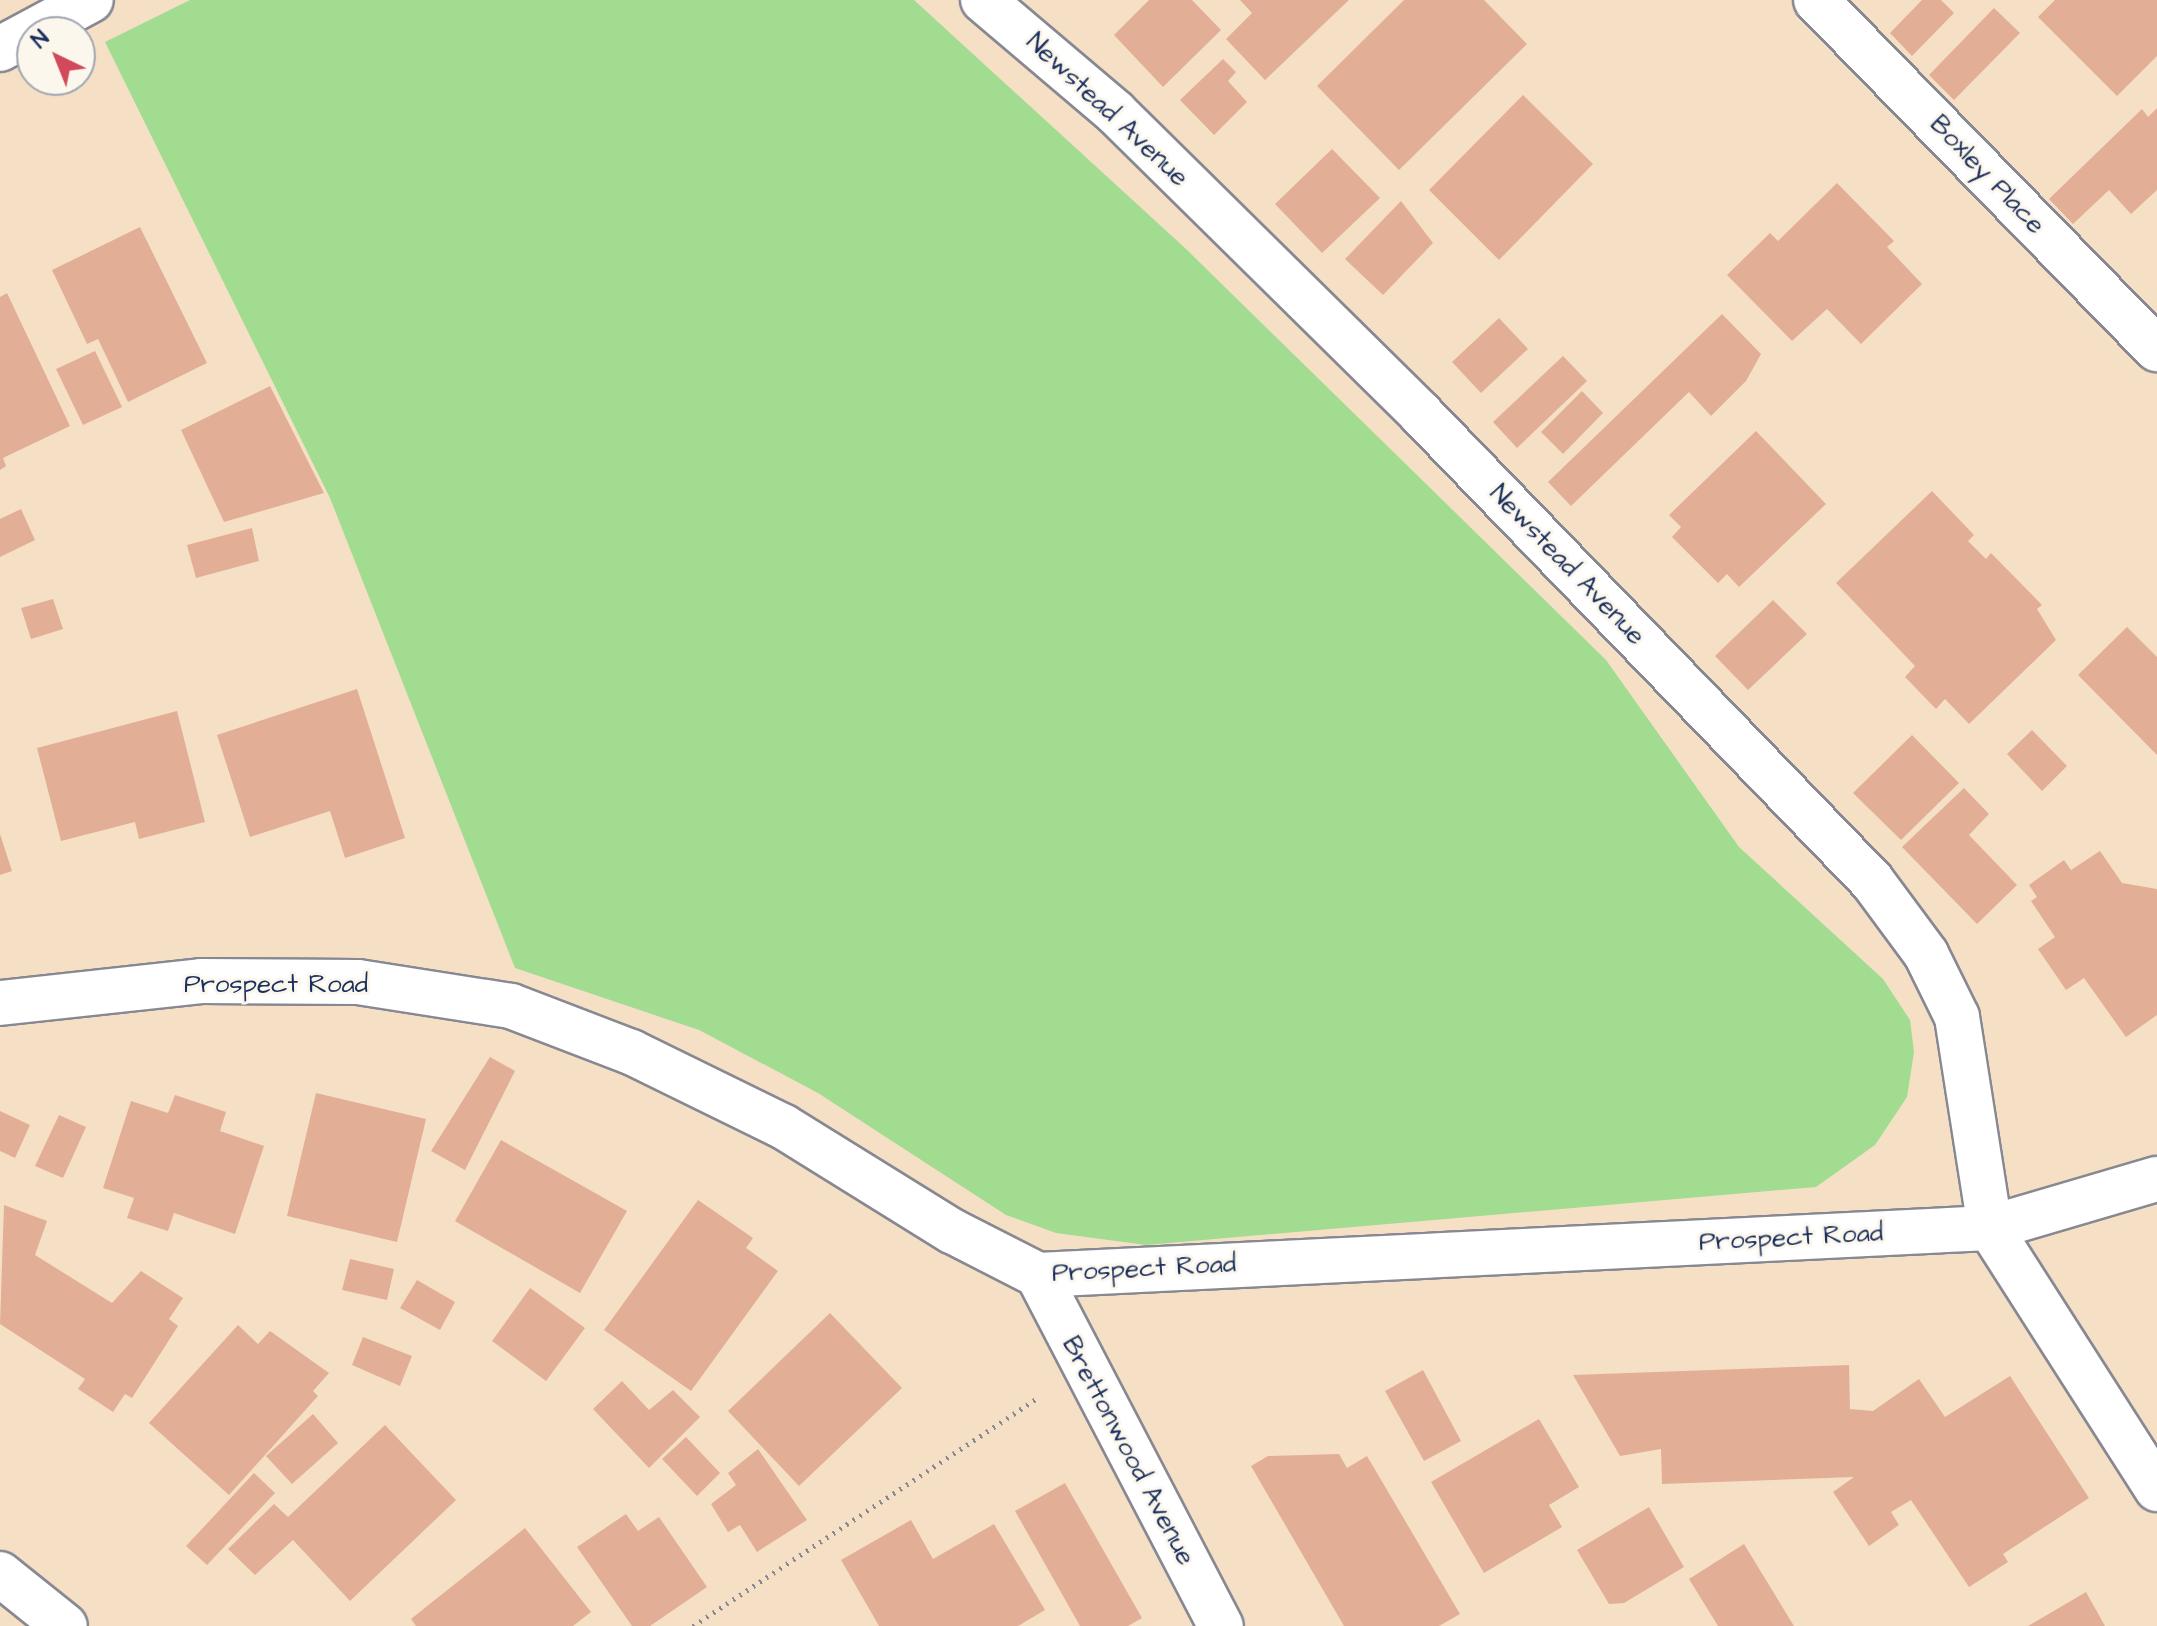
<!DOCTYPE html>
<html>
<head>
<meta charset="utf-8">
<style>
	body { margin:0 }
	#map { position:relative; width:2157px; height:1626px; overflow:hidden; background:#f5e0c5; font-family:"Architects Daughter",sans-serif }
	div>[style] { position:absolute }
	.green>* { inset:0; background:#a1dc90 }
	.building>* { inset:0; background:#e2af96 }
	.path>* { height:5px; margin-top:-2.5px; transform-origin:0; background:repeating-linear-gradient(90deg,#888892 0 2px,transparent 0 8px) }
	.roads { filter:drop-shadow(2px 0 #888892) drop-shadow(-2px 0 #888892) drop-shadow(0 2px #888892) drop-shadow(0 -2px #888892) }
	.minor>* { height:44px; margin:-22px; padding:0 22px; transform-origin:22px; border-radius:22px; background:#fff }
	.tertiary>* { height:44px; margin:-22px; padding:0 22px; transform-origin:22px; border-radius:22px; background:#fff }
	span { translate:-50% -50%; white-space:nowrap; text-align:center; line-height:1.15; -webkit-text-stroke:6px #fbf7ec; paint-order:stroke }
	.street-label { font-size:26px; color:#1b2f5e }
	.north { position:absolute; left:16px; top:16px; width:80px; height:80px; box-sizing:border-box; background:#fbf7ec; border:2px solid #a1a7b3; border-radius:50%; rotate:317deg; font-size:22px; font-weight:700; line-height:32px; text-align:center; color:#1b2f5e }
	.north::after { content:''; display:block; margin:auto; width:28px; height:36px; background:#d1495b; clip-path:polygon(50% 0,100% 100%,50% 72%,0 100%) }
</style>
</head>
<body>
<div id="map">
	<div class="green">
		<i style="clip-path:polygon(190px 0,914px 0,1185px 248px,1606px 660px,1739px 847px,1883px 979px,1910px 1020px,1914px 1052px,1907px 1097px,1875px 1145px,1816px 1187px,1146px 1245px,1056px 1233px,1006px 1215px,818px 1093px,699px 1030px,515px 968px,330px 498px,105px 42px)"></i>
	</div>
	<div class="building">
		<i style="clip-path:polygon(1149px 0,1192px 0,1221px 30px,1163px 87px,1114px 35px)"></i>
		<i style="clip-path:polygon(1240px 0,1349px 0,1265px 80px,1226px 39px,1252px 13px)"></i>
		<i style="clip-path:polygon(1404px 0,1484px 0,1527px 44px,1399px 170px,1317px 86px)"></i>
		<i style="clip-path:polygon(1922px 0,1941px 0,1954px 13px,1912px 56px,1890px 33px)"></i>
		<i style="clip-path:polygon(2055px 0,2157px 0,2157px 56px,2117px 96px,2038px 17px)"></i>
		<i style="clip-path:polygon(1994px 8px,2020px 33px,1954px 100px,1929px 75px)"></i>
		<i style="clip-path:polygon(1223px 59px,1236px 72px,1228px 81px,1247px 102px,1214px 135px,1180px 100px)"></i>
		<i style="clip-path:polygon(1523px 95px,1593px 164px,1499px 260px,1429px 190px)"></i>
		<i style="clip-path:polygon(2157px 108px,2157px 190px,2131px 214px,2109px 190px,2073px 224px,2049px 199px,2142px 109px,2148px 117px)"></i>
		<i style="clip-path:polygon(1332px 149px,1380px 198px,1322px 253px,1275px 204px)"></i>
		<i style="clip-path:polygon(1837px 183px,1894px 241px,1887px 247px,1922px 284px,1861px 344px,1827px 309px,1792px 341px,1727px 275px,1770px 233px,1778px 241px)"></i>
		<i style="clip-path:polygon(1401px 201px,1433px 243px,1383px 295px,1345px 259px)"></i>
		<i style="clip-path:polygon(140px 227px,207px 363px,128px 402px,98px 339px,87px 344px,52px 270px)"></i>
		<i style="clip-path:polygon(7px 293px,70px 426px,3px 458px,6px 466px,0 470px,0 297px)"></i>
		<i style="clip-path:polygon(1722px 314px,1761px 354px,1746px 381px,1711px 416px,1689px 392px,1571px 506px,1548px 482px)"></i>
		<i style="clip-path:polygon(1499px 318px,1528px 349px,1481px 393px,1452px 362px)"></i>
		<i style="clip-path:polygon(95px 351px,122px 407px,83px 425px,56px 369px)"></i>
		<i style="clip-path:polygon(1563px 356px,1587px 381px,1517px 448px,1493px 422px)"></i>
		<i style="clip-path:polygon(270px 386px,324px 493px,224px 522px,181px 430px)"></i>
		<i style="clip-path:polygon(1582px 391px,1603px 413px,1563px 454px,1541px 432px)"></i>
		<i style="clip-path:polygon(1756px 431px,1826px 504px,1739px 587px,1727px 574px,1718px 583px,1672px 537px,1681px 527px,1669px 515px)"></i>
		<i style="clip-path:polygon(1932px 491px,1974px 535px,1968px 541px,1986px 559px,1991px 553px,2042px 605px,2037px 609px,2056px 640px,1969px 724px,1945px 699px,1936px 709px,1905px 677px,1915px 666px,1836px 583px)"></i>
		<i style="clip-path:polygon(21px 509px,35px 540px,0 557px,0 519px)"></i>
		<i style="clip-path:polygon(252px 528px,259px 561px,196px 578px,187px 545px)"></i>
		<i style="clip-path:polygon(53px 599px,63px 629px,31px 639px,21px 608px)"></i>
		<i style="clip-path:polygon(1773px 600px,1807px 634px,1748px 690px,1715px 656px)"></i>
		<i style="clip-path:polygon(2127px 627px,2157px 657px,2157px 755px,2078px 675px)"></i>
		<i style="clip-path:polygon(357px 689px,405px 838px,345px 858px,330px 811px,250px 837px,217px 735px)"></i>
		<i style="clip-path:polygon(177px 711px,205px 822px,139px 839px,135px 822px,61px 841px,37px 748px)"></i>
		<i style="clip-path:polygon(2032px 730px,2067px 766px,2042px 791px,2007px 754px)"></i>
		<i style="clip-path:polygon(1912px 735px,1959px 783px,1901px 840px,1853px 793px)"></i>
		<i style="clip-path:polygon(1964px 788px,1989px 814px,1969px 835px,2017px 885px,1977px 924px,1902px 847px)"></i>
		<i style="clip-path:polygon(0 834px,12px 871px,0 875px)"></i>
		<i style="clip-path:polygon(2100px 851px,2122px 883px,2157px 889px,2157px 1015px,2126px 1037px,2084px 978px,2066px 990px,2038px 949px,2055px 937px,2031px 901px,2037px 897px,2029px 885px,2064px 860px,2071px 870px)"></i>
		<i style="clip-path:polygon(490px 1057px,515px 1071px,465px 1170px,431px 1151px)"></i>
		<i style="clip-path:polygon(316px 1093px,426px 1119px,397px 1242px,287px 1216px)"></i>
		<i style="clip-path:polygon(175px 1095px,226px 1112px,220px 1131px,264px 1146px,235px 1234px,174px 1213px,168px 1231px,127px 1218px,134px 1198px,103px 1188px,131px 1101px,168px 1113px)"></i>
		<i style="clip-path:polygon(0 1111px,30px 1125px,15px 1158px,0 1151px)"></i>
		<i style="clip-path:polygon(59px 1115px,86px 1127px,63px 1178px,35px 1166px)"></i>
		<i style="clip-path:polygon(501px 1140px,627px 1211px,580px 1293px,455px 1221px)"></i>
		<i style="clip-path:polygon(698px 1200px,753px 1238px,746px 1248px,778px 1271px,691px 1391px,604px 1330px)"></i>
		<i style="clip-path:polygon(4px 1205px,47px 1221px,35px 1255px,112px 1303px,141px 1271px,183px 1298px,169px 1319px,178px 1326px,132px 1398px,125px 1394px,113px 1412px,78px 1389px,85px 1379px,0 1324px)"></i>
		<i style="clip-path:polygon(350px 1259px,394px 1269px,387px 1300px,342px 1290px)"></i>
		<i style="clip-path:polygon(417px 1280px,455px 1302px,440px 1330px,400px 1308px)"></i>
		<i style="clip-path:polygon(530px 1288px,585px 1328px,546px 1381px,492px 1341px)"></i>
		<i style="clip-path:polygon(830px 1313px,902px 1388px,799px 1486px,728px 1411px)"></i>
		<i style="clip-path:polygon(238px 1325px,258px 1344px,270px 1331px,329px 1373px,313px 1391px,318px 1396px,229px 1495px,149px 1423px)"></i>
		<i style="clip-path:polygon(363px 1337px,412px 1356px,400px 1386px,352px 1365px)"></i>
		<i style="clip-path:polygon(1849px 1365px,1850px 1409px,1873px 1411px,1919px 1379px,1945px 1417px,2010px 1376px,2089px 1498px,2003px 1554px,2008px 1562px,1969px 1587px,1911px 1500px,1891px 1512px,1899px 1525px,1869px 1546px,1833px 1492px,1854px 1477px,1662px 1484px,1661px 1449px,1620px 1456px,1573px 1375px)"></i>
		<i style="clip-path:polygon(1423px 1370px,1461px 1441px,1424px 1461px,1385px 1391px)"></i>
		<i style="clip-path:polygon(622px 1381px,649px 1410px,673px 1390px,700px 1417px,649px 1468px,593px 1409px)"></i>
		<i style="clip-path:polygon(313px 1414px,338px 1443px,292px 1484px,266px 1456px)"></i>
		<i style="clip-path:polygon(1539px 1419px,1579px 1487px,1549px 1505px,1562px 1527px,1484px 1573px,1431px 1482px)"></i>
		<i style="clip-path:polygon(385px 1425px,456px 1500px,350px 1601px,293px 1540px,255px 1575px,228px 1549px,274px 1504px,288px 1517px)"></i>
		<i style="clip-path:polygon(686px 1437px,720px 1473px,697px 1496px,662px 1459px)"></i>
		<i style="clip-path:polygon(758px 1449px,807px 1520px,757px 1552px,740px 1525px,728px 1532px,711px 1504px,736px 1485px,728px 1473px)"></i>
		<i style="clip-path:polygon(1339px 1454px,1347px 1468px,1367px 1456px,1460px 1614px,1439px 1626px,1344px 1626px,1251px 1466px,1268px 1456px)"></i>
		<i style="clip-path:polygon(254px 1473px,275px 1493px,207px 1565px,186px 1546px)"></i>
		<i style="clip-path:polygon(1065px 1483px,1142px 1618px,1128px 1626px,1080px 1626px,1015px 1511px)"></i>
		<i style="clip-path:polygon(1649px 1507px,1684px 1567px,1624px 1603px,1609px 1604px,1577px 1550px)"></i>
		<i style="clip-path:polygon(626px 1514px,638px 1531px,659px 1517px,707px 1587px,650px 1626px,632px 1626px,577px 1547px)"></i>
		<i style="clip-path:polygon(911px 1520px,933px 1559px,994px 1524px,1045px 1610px,1018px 1626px,879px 1626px,841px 1560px)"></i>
		<i style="clip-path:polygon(525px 1528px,591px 1612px,573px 1626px,416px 1626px,411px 1619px)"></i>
		<i style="clip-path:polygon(1744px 1544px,1794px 1626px,1718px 1626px,1689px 1579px)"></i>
		<i style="clip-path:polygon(2086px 1592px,2105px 1626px,2028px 1626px)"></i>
	</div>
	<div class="path">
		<i style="left:693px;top:1626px;width:414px;rotate:-33.5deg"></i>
	</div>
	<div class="roads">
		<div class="minor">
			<i style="left:983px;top:0;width:173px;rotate:40.3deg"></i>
			<i style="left:1115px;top:112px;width:430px;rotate:44.6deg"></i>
			<i style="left:1421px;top:414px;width:649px;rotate:46deg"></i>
			<i style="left:1872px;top:881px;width:91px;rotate:53.5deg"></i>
			<i style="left:1926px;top:954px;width:70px;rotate:63.8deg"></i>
			<i style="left:1957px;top:1017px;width:214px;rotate:81.1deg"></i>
			<i style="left:1990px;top:1228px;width:310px;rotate:57.4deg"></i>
			<i style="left:1816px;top:0;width:488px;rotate:45.7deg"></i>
			<i style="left:0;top:1003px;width:202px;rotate:-6.2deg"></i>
			<i style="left:201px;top:981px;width:157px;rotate:0.4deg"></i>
			<i style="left:358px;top:982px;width:155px;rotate:8.9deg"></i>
			<i style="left:511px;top:1006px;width:129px;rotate:21deg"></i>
			<i style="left:631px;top:1052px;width:170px;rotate:26.1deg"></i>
			<i style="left:784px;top:1127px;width:198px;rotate:31.8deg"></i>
			<i style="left:952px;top:1231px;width:97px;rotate:27.1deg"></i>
			<i style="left:1038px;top:1275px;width:953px;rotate:-2.83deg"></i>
			<i style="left:1990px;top:1228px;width:174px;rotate:-16.4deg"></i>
			<i style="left:1038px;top:1275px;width:396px;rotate:62.5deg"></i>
			<i style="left:0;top:1574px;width:83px;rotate:38.7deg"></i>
		</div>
		<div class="tertiary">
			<i style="left:0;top:49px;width:103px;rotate:-28.3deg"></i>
		</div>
	</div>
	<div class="street-label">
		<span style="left:1107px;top:110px;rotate:43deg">Newstead Avenue</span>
		<span style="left:1987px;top:175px;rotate:46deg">Boxley Place</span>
		<span style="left:1567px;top:565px;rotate:46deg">Newstead Avenue</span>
		<span style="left:276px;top:985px">Prospect Road</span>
		<span style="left:1791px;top:1238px;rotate:-3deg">Prospect Road</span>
		<span style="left:1144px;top:1269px;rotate:-3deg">Prospect Road</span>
		<span style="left:1128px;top:1451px;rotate:62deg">Brettonwood Avenue</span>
	</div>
	<div class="north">N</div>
</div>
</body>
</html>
